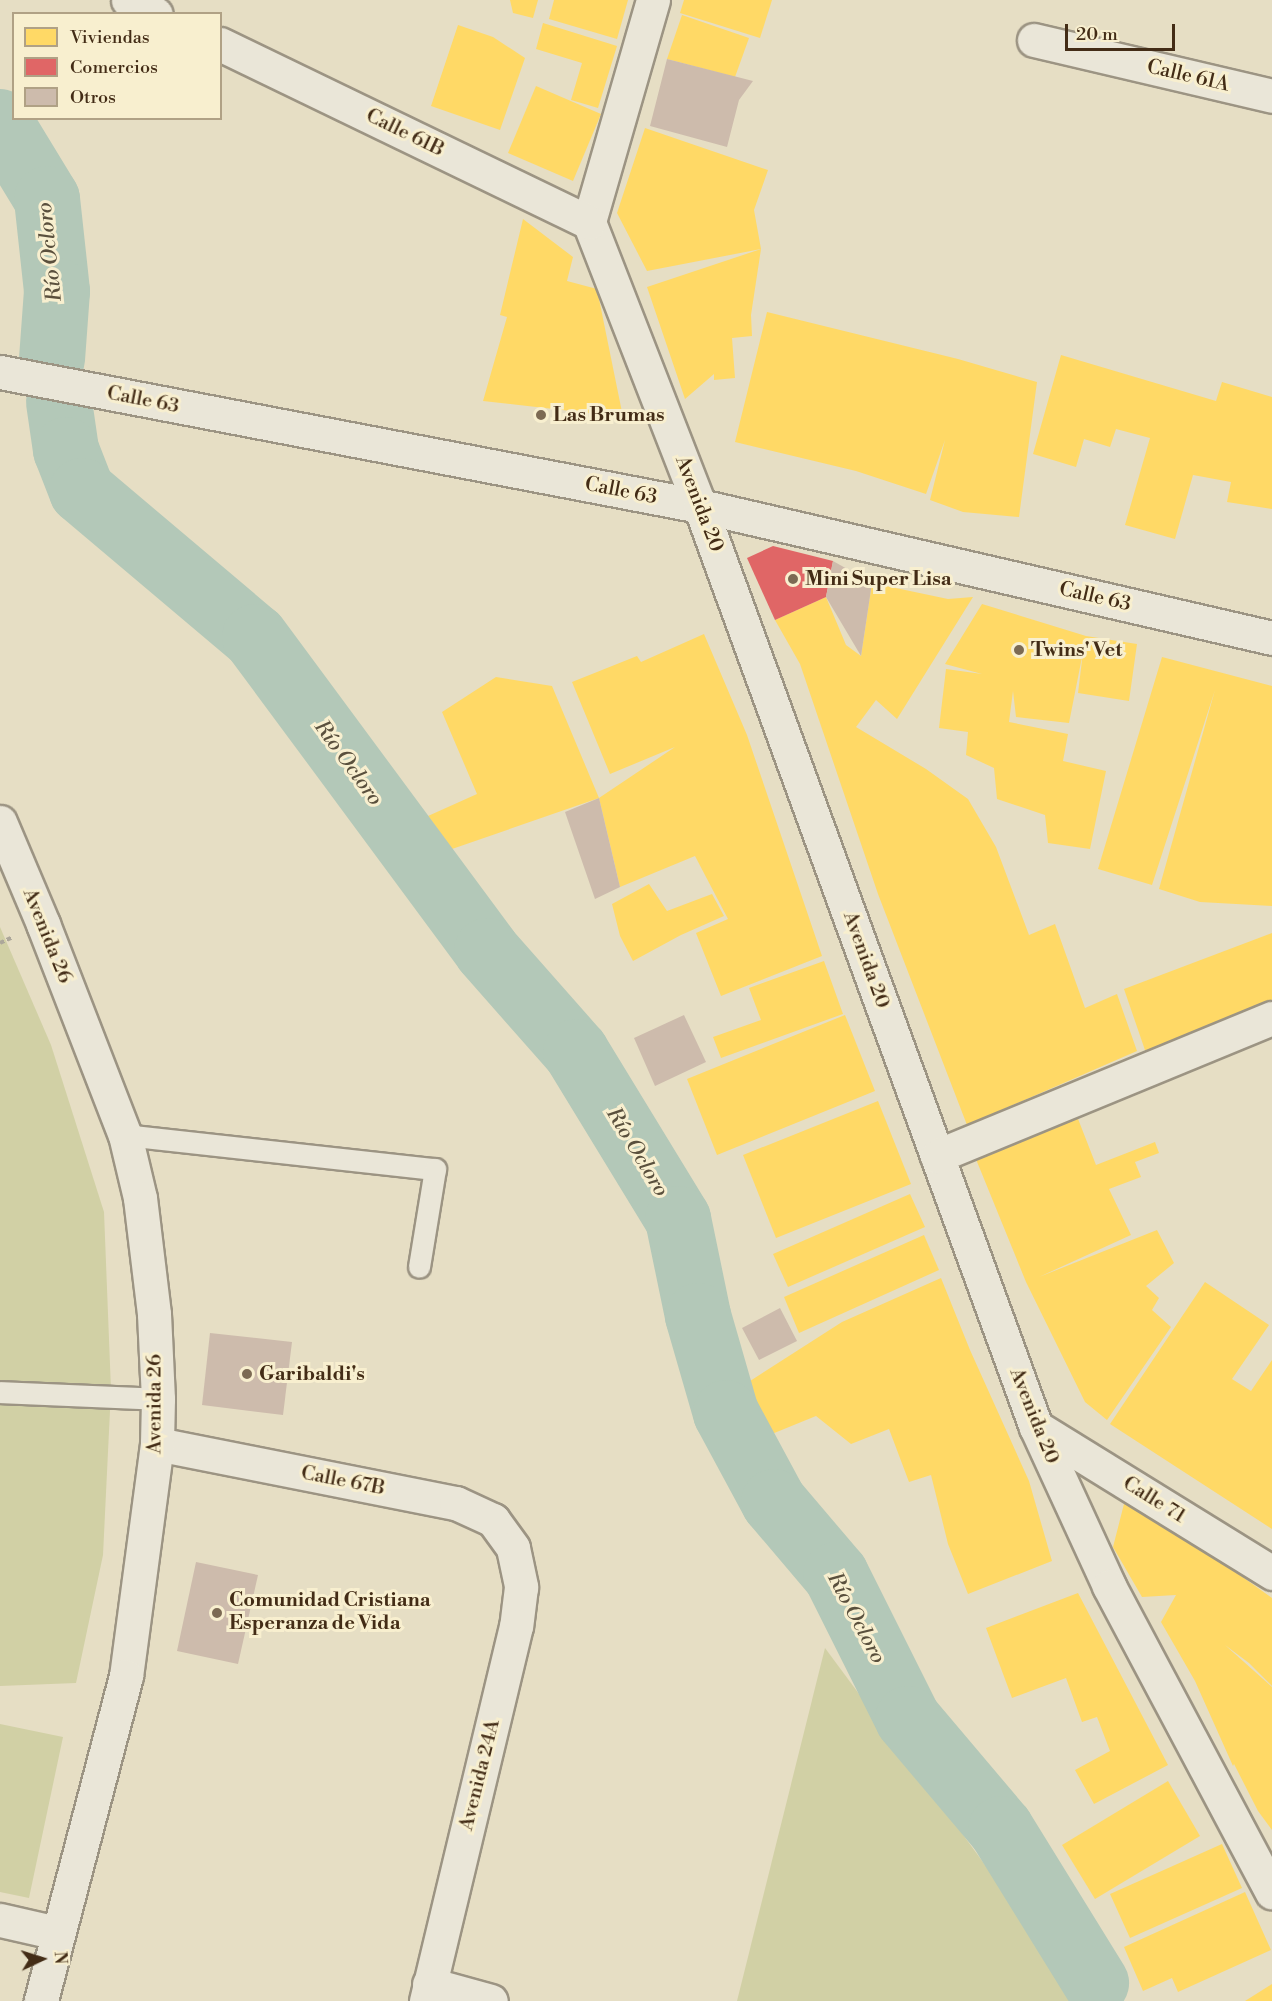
<!DOCTYPE html>
<html>
<head>
<meta charset="utf-8">
<style>
	body { margin:0 }
	#map { position:relative; width:1272px; height:2001px; overflow:hidden; background:#e6dec4; font-family:"Libre Bodoni",serif }
	div>[style] { position:absolute }
	.green>* { inset:0; background:#d1d0a5 }
	.homes>* { inset:0; background:#ffd966 }
	.shops>* { inset:0; background:#e06666 }
	.river>* { height:66px; margin:-33px; padding:0 33px; transform-origin:33px; border-radius:33px; background:#b3c8b8 }
	.building>* { inset:0; background:#cdbbac }
	.path>* { height:4px; margin-top:-2px; transform-origin:0; background:repeating-linear-gradient(90deg,#aca79a 0 4.5px,transparent 0 7.5px) }
	.roads { filter:drop-shadow(2px 0 #9c9483) drop-shadow(-2px 0 #9c9483) drop-shadow(0 2px #9c9483) drop-shadow(0 -2px #9c9483) }
	.lane>* { height:21px; margin:-10.5px; padding:0 10.5px; transform-origin:10.5px; border-radius:10.5px; background:#eae6d8 }
	.street>* { height:33px; margin:-16.5px; padding:0 16.5px; transform-origin:16.5px; border-radius:16.5px; background:#eae6d8 }
	.secondary>* { height:33px; margin:-16.5px; padding:0 16.5px; transform-origin:16.5px; border-radius:16.5px; background:#eae6d8 }
	.dots>* { width:16px; height:16px; translate:-50% -50%; box-sizing:border-box; border:3px solid #f8efcf; border-radius:50% }
	span { translate:-50% -50%; white-space:nowrap; text-align:center; line-height:1.15; -webkit-text-stroke:6px #f8efcf; paint-order:stroke }
	.street-label { font-size:20px; color:#432c16 }
	.poi-label { font-size:20px; color:#432c16; font-weight:700 }
	.left { translate:0 -50%; text-align:left }
	.water-label { font-size:21px; color:#5a503d; font-style:italic }
	.legend { position:absolute; left:12px; top:12px; width:210px; height:108px; box-sizing:border-box; background:#f8efcf; border:2px solid #b0a185; margin:0; padding:8px 10px; list-style:none; font-size:18px; color:#432c16 }
	.legend li { display:flex; align-items:center; gap:12px; height:30px }
	.legend b { width:30px; border:2px solid #b0a185 }
	.north { position:absolute; left:12px; top:1929px; width:60px; height:60px; -webkit-text-stroke:4px #f8efcf; paint-order:stroke; rotate:86deg; font-size:16px; font-weight:700; line-height:24px; text-align:center; color:#432c16 }
	.north::after { content:''; display:block; margin:auto; width:21px; height:27px; background:#432c16; clip-path:polygon(50% 0,100% 100%,50% 72%,0 100%) }
	.scale { position:absolute; left:1065px; top:24px; width:110px; height:27px; box-sizing:border-box; border:3px solid #432c16; border-top:0; padding-left:8px; font-size:18px; line-height:21px; white-space:nowrap; color:#432c16; -webkit-text-stroke:4px #f8efcf; paint-order:stroke }
</style>
</head>
<body>
<div id="map">
	<div class="green">
		<i style="clip-path:polygon(0 927px,51px 1045px,104px 1212px,111px 1390px,103px 1555px,76px 1683px,0 1686px)"></i>
		<i style="clip-path:polygon(825px 1648px,945px 1810px,1084px 2001px,737px 2001px)"></i>
		<i style="clip-path:polygon(0 1724px,63px 1737px,29px 1898px,0 1892px)"></i>
	</div>
	<div class="homes">
		<i style="clip-path:polygon(510px 0,538px 0,533px 18px,513px 13px)"></i>
		<i style="clip-path:polygon(554px 0,628px 0,617px 39px,549px 19px)"></i>
		<i style="clip-path:polygon(684px 0,772px 0,760px 38px,680px 13px)"></i>
		<i style="clip-path:polygon(682px 15px,749px 38px,735px 77px,667px 59px)"></i>
		<i style="clip-path:polygon(543px 23px,617px 46px,598px 108px,571px 100px,582px 63px,536px 49px)"></i>
		<i style="clip-path:polygon(458px 25px,493px 37px,525px 58px,500px 130px,431px 106px)"></i>
		<i style="clip-path:polygon(536px 86px,601px 114px,573px 181px,508px 153px)"></i>
		<i style="clip-path:polygon(645px 128px,768px 170px,754px 210px,761px 249px,647px 271px,617px 213px)"></i>
		<i style="clip-path:polygon(523px 219px,573px 257px,567px 281px,597px 289px,623px 417px,483px 401px,507px 317px,500px 315px)"></i>
		<i style="clip-path:polygon(761px 249px,751px 315px,752px 336px,732px 338px,735px 378px,714px 380px,714px 374px,685px 399px,647px 287px)"></i>
		<i style="clip-path:polygon(767px 312px,958px 359px,1037px 382px,1019px 517px,963px 512px,930px 500px,945px 440px,926px 494px,856px 471px,735px 442px)"></i>
		<i style="clip-path:polygon(1061px 355px,1216px 401px,1222px 382px,1272px 397px,1272px 509px,1227px 502px,1231px 482px,1193px 475px,1175px 539px,1125px 525px,1150px 438px,1116px 429px,1110px 447px,1084px 439px,1076px 467px,1033px 454px)"></i>
		<i style="clip-path:polygon(872px 583px,948px 599px,973px 597px,897px 719px,876px 700px,856px 727px,926px 769px,968px 799px,996px 847px,1029px 935px,1055px 924px,1085px 1008px,1117px 994px,1137px 1051px,967px 1125px,878px 894px,800px 664px,775px 620px,826px 597px,846px 645px,861px 656px)"></i>
		<i style="clip-path:polygon(982px 604px,1086px 636px,1137px 644px,1129px 701px,1078px 693px,1083px 652px,1069px 723px,1016px 717px,1013px 691px,1009px 722px,1068px 734px,1063px 761px,1106px 771px,1090px 849px,1048px 843px,1045px 815px,997px 799px,994px 768px,966px 755px,968px 732px,939px 728px,946px 669px,982px 674px,945px 664px)"></i>
		<i style="clip-path:polygon(704px 634px,747px 735px,822px 956px,721px 996px,696px 933px,728px 919px,695px 856px,620px 887px,599px 798px,452px 849px,428px 816px,477px 794px,442px 712px,496px 677px,552px 686px,599px 798px,675px 747px,610px 774px,572px 682px,637px 656px,641px 662px)"></i>
		<i style="clip-path:polygon(1162px 657px,1272px 686px,1272px 906px,1200px 902px,1159px 889px,1215px 690px,1152px 885px,1098px 869px)"></i>
		<i style="clip-path:polygon(649px 884px,667px 911px,712px 894px,724px 916px,681px 935px,633px 961px,620px 936px,612px 904px)"></i>
		<i style="clip-path:polygon(1272px 933px,1272px 1008px,1147px 1056px,1124px 989px)"></i>
		<i style="clip-path:polygon(824px 961px,843px 1014px,721px 1058px,713px 1037px,761px 1020px,749px 988px)"></i>
		<i style="clip-path:polygon(845px 1015px,875px 1091px,717px 1155px,687px 1079px)"></i>
		<i style="clip-path:polygon(878px 1101px,911px 1184px,776px 1238px,743px 1155px)"></i>
		<i style="clip-path:polygon(1073px 1106px,1096px 1165px,1155px 1142px,1159px 1153px,1135px 1162px,1141px 1177px,1109px 1189px,1131px 1235px,1039px 1277px,1157px 1230px,1174px 1263px,1146px 1286px,1159px 1298px,1152px 1310px,1171px 1327px,1107px 1420px,1085px 1402px,1026px 1282px,971px 1147px)"></i>
		<i style="clip-path:polygon(910px 1194px,925px 1227px,788px 1287px,773px 1254px)"></i>
		<i style="clip-path:polygon(924px 1235px,939px 1270px,799px 1333px,784px 1297px)"></i>
		<i style="clip-path:polygon(941px 1278px,970px 1350px,1029px 1481px,1052px 1561px,968px 1594px,948px 1544px,931px 1475px,909px 1482px,889px 1429px,851px 1444px,816px 1416px,762px 1438px,747px 1383px,842px 1322px)"></i>
		<i style="clip-path:polygon(1205px 1282px,1269px 1325px,1232px 1379px,1251px 1391px,1272px 1360px,1272px 1529px,1110px 1424px)"></i>
		<i style="clip-path:polygon(1125px 1500px,1202px 1548px,1272px 1598px,1272px 1686px,1249px 1663px,1225px 1645px,1272px 1687px,1272px 1830px,1258px 1811px,1234px 1764px,1233px 1766px,1195px 1681px,1161px 1622px,1176px 1595px,1142px 1597px,1113px 1547px)"></i>
		<i style="clip-path:polygon(1078px 1593px,1168px 1765px,1094px 1804px,1075px 1770px,1110px 1751px,1097px 1717px,1082px 1722px,1066px 1678px,1012px 1698px,986px 1628px)"></i>
		<i style="clip-path:polygon(1168px 1781px,1200px 1836px,1095px 1899px,1062px 1845px)"></i>
		<i style="clip-path:polygon(1222px 1844px,1242px 1888px,1130px 1938px,1110px 1894px)"></i>
		<i style="clip-path:polygon(1245px 1892px,1271px 1950px,1178px 1992px,1172px 1978px,1143px 1991px,1124px 1947px)"></i>
		<i style="clip-path:polygon(1272px 1984px,1272px 2001px,1245px 2001px)"></i>
	</div>
	<div class="shops">
		<i style="clip-path:polygon(773px 546px,833px 561px,826px 597px,775px 620px,747px 558px)"></i>
	</div>
	<div class="river">
		<i style="left:0;top:122px;width:90px;rotate:58.6deg"></i>
		<i style="left:47px;top:199px;width:93px;rotate:83.8deg"></i>
		<i style="left:57px;top:291px;width:68px;rotate:94.2deg"></i>
		<i style="left:59px;top:402px;width:49px;rotate:81.7deg"></i>
		<i style="left:66px;top:450px;width:44px;rotate:68.7deg"></i>
		<i style="left:82px;top:491px;width:226px;rotate:40.2deg"></i>
		<i style="left:255px;top:637px;width:390px;rotate:53.5deg"></i>
		<i style="left:487px;top:951px;width:135px;rotate:48.6deg"></i>
		<i style="left:576px;top:1052px;width:196px;rotate:58.6deg"></i>
		<i style="left:678px;top:1219px;width:99px;rotate:78.3deg"></i>
		<i style="left:698px;top:1316px;width:101px;rotate:73.9deg"></i>
		<i style="left:726px;top:1413px;width:101px;rotate:61.7deg"></i>
		<i style="left:774px;top:1502px;width:96px;rotate:49.7deg"></i>
		<i style="left:836px;top:1575px;width:161px;rotate:63.4deg"></i>
		<i style="left:908px;top:1719px;width:144px;rotate:49.8deg"></i>
		<i style="left:1001px;top:1829px;width:181px;rotate:58.3deg"></i>
	</div>
	<div class="building">
		<i style="clip-path:polygon(667px 59px,753px 81px,739px 100px,727px 147px,650px 126px)"></i>
		<i style="clip-path:polygon(833px 561px,872px 583px,861px 656px,826px 597px)"></i>
		<i style="clip-path:polygon(599px 798px,620px 887px,595px 899px,565px 812px)"></i>
		<i style="clip-path:polygon(684px 1015px,706px 1062px,655px 1086px,634px 1038px)"></i>
		<i style="clip-path:polygon(780px 1308px,797px 1341px,759px 1360px,742px 1328px)"></i>
		<i style="clip-path:polygon(210px 1333px,292px 1342px,283px 1415px,202px 1405px)"></i>
		<i style="clip-path:polygon(196px 1562px,258px 1575px,238px 1664px,177px 1651px)"></i>
	</div>
	<div class="path">
		<i style="left:0;top:943px;width:14px;rotate:-25deg"></i>
	</div>
	<div class="roads">
		<div class="lane">
			<i style="left:125px;top:1135px;width:312px;rotate:6.3deg"></i>
			<i style="left:435px;top:1169px;width:99px;rotate:99.3deg"></i>
			<i style="left:0;top:1392px;width:158px;rotate:2.5deg"></i>
		</div>
		<div class="street">
			<i style="left:128px;top:0;width:31px;rotate:27deg"></i>
			<i style="left:653px;top:0;width:231px;rotate:106.1deg"></i>
			<i style="left:589px;top:222px;width:305px;rotate:68.7deg"></i>
			<i style="left:700px;top:506px;width:980px;rotate:69.96deg"></i>
			<i style="left:1036px;top:1427px;width:175px;rotate:65.3deg"></i>
			<i style="left:1109px;top:1586px;width:347px;rotate:62deg"></i>
			<i style="left:1034px;top:40px;width:244px;rotate:13.2deg"></i>
			<i style="left:220px;top:44px;width:410px;rotate:25.8deg"></i>
			<i style="left:0;top:372px;width:713px;rotate:10.84deg"></i>
			<i style="left:700px;top:506px;width:587px;rotate:12.99deg"></i>
			<i style="left:937px;top:1156px;width:362px;rotate:-22.4deg"></i>
			<i style="left:1036px;top:1427px;width:278px;rotate:31.7deg"></i>
			<i style="left:157px;top:1444px;width:305px;rotate:11.2deg"></i>
			<i style="left:456px;top:1503px;width:41px;rotate:24.7deg"></i>
			<i style="left:493px;top:1520px;width:34px;rotate:54deg"></i>
			<i style="left:513px;top:1548px;width:40px;rotate:78deg"></i>
			<i style="left:521px;top:1587px;width:39px;rotate:97deg"></i>
			<i style="left:516px;top:1626px;width:386px;rotate:103.5deg"></i>
			<i style="left:0;top:1920px;width:58px;rotate:12.8deg"></i>
			<i style="left:429px;top:1984px;width:64px;rotate:15.3deg"></i>
		</div>
		<div class="secondary">
			<i style="left:0;top:822px;width:111px;rotate:67.1deg"></i>
			<i style="left:43px;top:924px;width:226px;rotate:68.8deg"></i>
			<i style="left:125px;top:1135px;width:65px;rotate:76.6deg"></i>
			<i style="left:140px;top:1198px;width:117px;rotate:83.1deg"></i>
			<i style="left:154px;top:1314px;width:85px;rotate:87.3deg"></i>
			<i style="left:158px;top:1399px;width:45px;rotate:91.3deg"></i>
			<i style="left:157px;top:1444px;width:234px;rotate:97.6deg"></i>
			<i style="left:126px;top:1676px;width:336px;rotate:104.7deg"></i>
		</div>
	</div>
	<div class="dots">
		<i style="left:541px;top:415px;background:#7c6a53"></i>
		<i style="left:793px;top:579px;background:#7c6a53"></i>
		<i style="left:1019px;top:650px;background:#7c6a53"></i>
		<i style="left:247px;top:1374px;background:#7c6a53"></i>
		<i style="left:217px;top:1613px;background:#7c6a53"></i>
	</div>
	<div class="street-label">
		<span style="left:1188px;top:76px;rotate:13deg">Calle 61A</span>
		<span style="left:405px;top:133px;rotate:26deg">Calle 61B</span>
		<span style="left:143px;top:400px;rotate:11deg">Calle 63</span>
		<span style="left:621px;top:491px;rotate:11deg">Calle 63</span>
		<span style="left:699px;top:504px;rotate:69deg">Avenida 20</span>
		<span style="left:1095px;top:597px;rotate:13deg">Calle 63</span>
		<span style="left:47px;top:936px;rotate:68deg">Avenida 26</span>
		<span style="left:866px;top:960px;rotate:70deg">Avenida 20</span>
		<span style="left:155px;top:1404px;rotate:-90deg">Avenida 26</span>
		<span style="left:1034px;top:1416px;rotate:68deg">Avenida 20</span>
		<span style="left:343px;top:1481px;rotate:11deg">Calle 67B</span>
		<span style="left:1154px;top:1500px;rotate:32deg">Calle 71</span>
		<span style="left:480px;top:1775px;rotate:-76deg">Avenida 24A</span>
	</div>
	<div class="poi-label">
		<span class="left" style="left:553px;top:415px">Las Brumas</span>
		<span class="left" style="left:805px;top:579px">Mini Super Lisa</span>
		<span class="left" style="left:1031px;top:650px">Twins' Vet</span>
		<span class="left" style="left:259px;top:1374px">Garibaldi's</span>
		<span class="left" style="left:229px;top:1612px">Comunidad Cristiana<br>Esperanza de Vida</span>
	</div>
	<div class="water-label">
		<span style="left:50px;top:252px;rotate:-96deg">Río Ocloro</span>
		<span style="left:348px;top:763px;rotate:54deg">Río Ocloro</span>
		<span style="left:637px;top:1152px;rotate:59deg">Río Ocloro</span>
		<span style="left:856px;top:1618px;rotate:62deg">Río Ocloro</span>
	</div>
	<ul class="legend">
	<li><b style="height:16px;background:#ffd966"></b>Viviendas</li>
	<li><b style="height:16px;background:#e06666"></b>Comercios</li>
	<li><b style="height:16px;background:#cdbbac"></b>Otros</li>
	</ul>
	<div class="north">N</div>
	<div class="scale">20 m</div>
</div>
</body>
</html>
